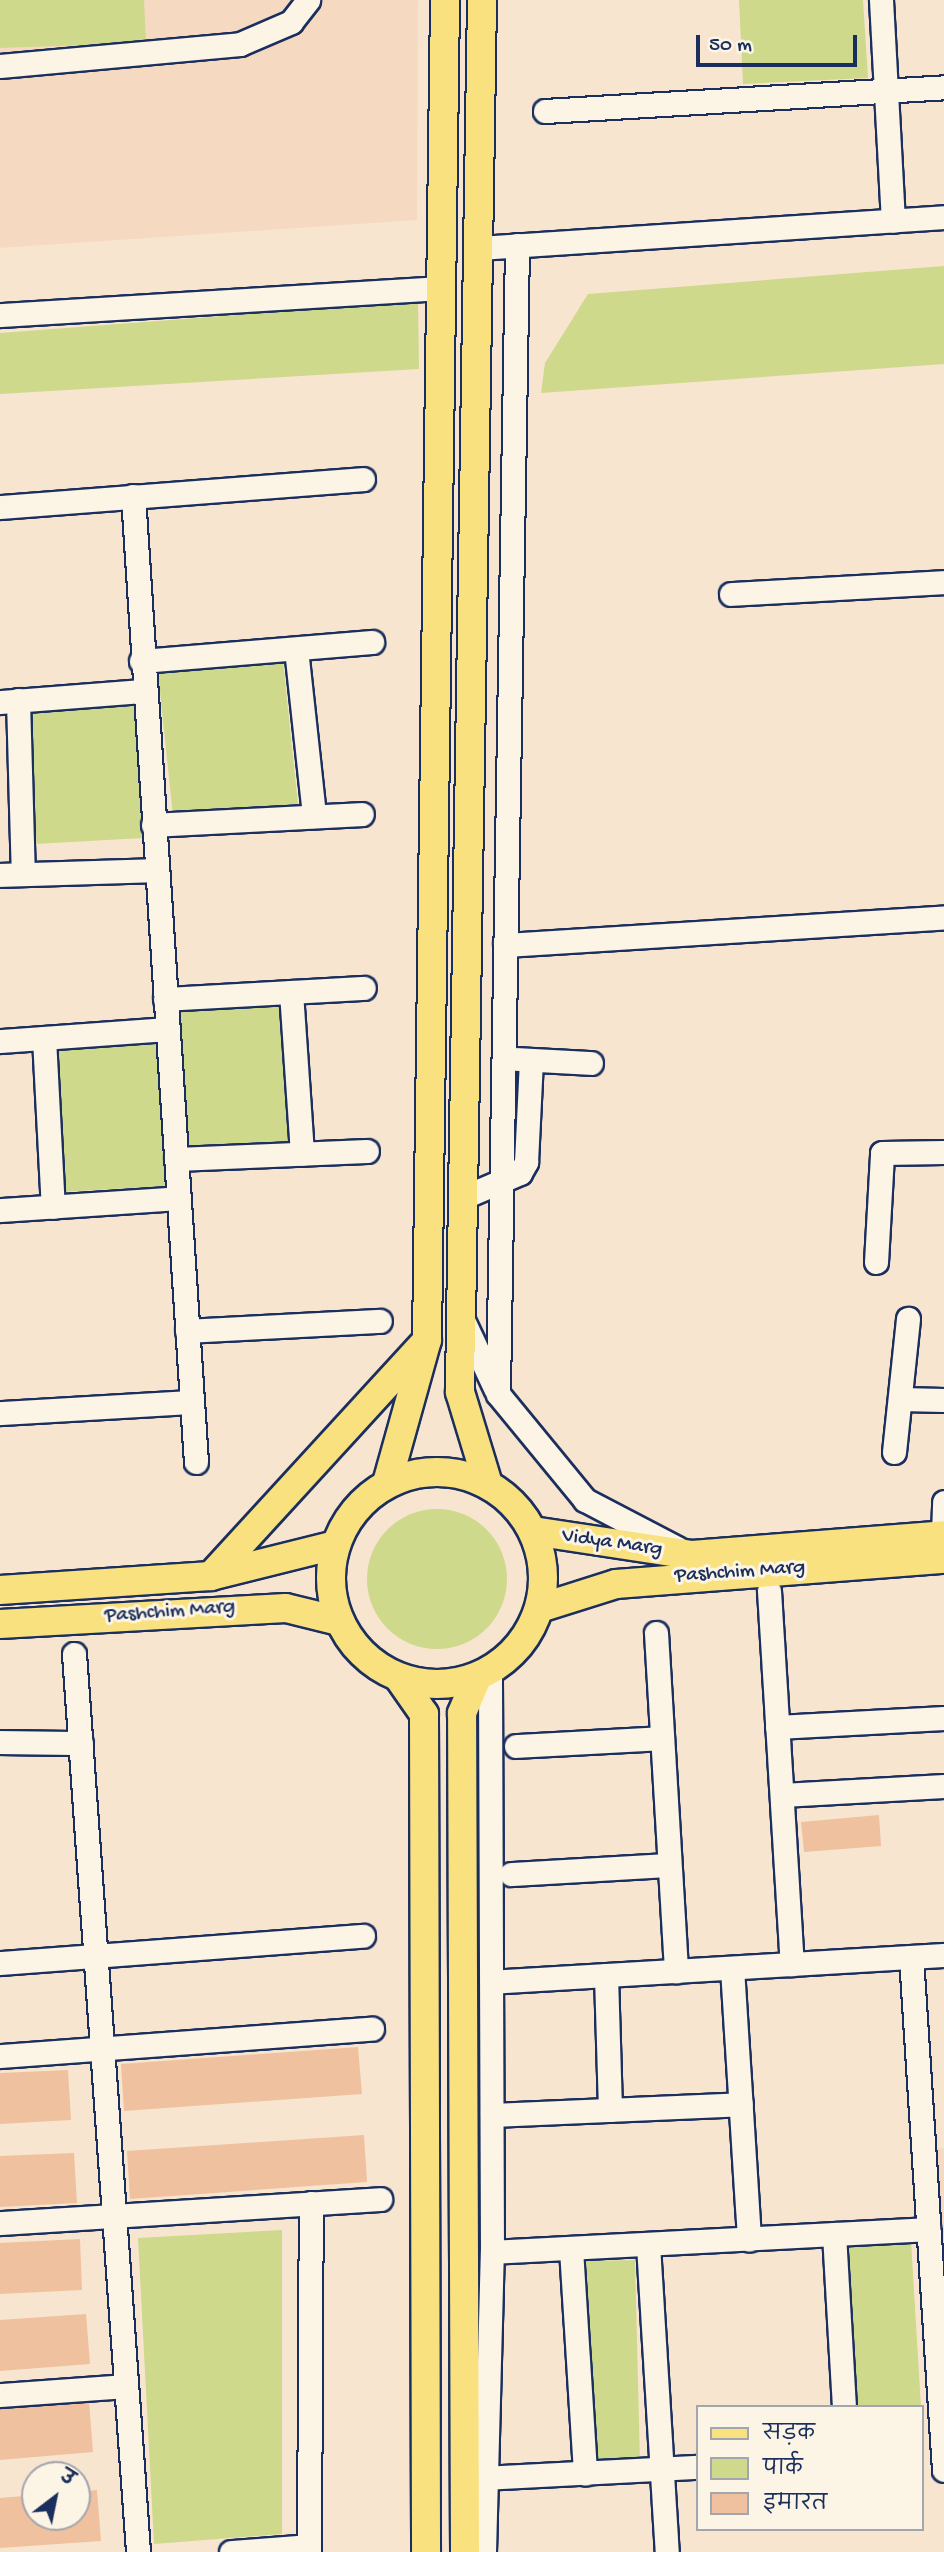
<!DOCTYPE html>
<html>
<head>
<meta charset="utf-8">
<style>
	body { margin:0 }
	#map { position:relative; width:944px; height:2552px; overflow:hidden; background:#f8e5d0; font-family:"Gochi Hand","Playpen Sans Deva",sans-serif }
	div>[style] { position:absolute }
	.built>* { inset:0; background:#f5dac1 }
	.green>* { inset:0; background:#ced98c }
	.round { border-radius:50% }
	.building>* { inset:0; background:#efc19f }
	.roads { filter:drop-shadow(2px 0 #1b2f5e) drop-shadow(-2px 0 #1b2f5e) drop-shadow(0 2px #1b2f5e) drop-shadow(0 -2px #1b2f5e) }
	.minor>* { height:23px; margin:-11.5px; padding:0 11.5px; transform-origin:11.5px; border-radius:11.5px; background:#fcf5e5 }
	.major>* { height:28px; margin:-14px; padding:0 14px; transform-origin:14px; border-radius:14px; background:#fae180 }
	.major>.ring { margin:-14px; padding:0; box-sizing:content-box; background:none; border:28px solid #fae180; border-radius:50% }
	span { translate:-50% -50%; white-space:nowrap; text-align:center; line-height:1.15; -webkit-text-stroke:6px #fcf5e5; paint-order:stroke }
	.street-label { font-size:21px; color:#1b2f5e }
	.legend { position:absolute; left:696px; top:2405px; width:228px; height:126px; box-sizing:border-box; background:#fcf5e5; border:2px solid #a2a6af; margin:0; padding:9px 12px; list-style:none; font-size:21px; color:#1b2f5e }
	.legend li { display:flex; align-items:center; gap:14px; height:35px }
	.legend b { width:35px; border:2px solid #a2a6af }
	.north { position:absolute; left:21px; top:2461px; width:70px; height:70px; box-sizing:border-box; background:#fcf5e5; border:2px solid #a2a6af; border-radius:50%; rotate:32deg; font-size:19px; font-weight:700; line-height:28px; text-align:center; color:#1b2f5e }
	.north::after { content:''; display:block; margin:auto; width:24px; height:32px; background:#1b2f5e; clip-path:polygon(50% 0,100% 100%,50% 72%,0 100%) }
	.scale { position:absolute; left:696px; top:35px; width:161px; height:32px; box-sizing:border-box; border:4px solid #1b2f5e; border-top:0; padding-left:9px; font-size:21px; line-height:24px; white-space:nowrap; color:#1b2f5e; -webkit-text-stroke:5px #fcf5e5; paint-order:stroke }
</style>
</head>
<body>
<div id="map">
	<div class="built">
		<i style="clip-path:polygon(0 0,418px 0,417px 220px,0 248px)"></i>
		<i style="clip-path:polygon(944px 2148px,944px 2346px,932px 2149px)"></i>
	</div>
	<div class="green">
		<i style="clip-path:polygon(0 0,144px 0,146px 43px,0 48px)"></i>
		<i style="clip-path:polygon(739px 0,863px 0,868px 78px,743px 84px)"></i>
		<i style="clip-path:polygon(944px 266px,944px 364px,541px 393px,545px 363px,588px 294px)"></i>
		<i style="clip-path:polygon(418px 301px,419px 369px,0 394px,0 333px)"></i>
		<i style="clip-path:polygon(283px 661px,298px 804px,173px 816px,158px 673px)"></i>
		<i style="clip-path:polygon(134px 701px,143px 838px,35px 844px,26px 707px)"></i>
		<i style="clip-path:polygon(286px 1003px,295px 1146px,183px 1152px,174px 1009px)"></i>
		<i style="clip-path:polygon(158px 1041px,167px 1186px,60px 1192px,52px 1047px)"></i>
		<i class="round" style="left:367px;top:1509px;width:140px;height:140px"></i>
		<i style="clip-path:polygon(282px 2230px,282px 2534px,154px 2544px,138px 2238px)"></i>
		<i style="clip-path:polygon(911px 2241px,921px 2407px,855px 2407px,844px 2245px)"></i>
		<i style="clip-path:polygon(635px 2260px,640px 2461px,591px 2462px,586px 2261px)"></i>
	</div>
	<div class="building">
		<i style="clip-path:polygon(879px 1815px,881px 1846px,804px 1852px,801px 1822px)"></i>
		<i style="clip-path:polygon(358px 2047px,362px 2094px,124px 2111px,121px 2064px)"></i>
		<i style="clip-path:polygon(68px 2070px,71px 2120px,0 2124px,0 2073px)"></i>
		<i style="clip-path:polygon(364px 2135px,367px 2182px,130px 2199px,127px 2151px)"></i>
		<i style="clip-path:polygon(74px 2153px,77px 2203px,0 2207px,0 2156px)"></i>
		<i style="clip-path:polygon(80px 2239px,82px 2290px,0 2294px,0 2243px)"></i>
		<i style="clip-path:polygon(86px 2314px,90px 2364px,0 2371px,0 2320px)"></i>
		<i style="clip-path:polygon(89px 2402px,93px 2452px,0 2460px,0 2409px)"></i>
		<i style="clip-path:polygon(97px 2490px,101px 2541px,0 2548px,0 2498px,35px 2495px,35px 2517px,77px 2517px,77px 2492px)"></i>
	</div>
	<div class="roads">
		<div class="minor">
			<i style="left:881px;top:0;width:221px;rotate:86.9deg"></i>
			<i style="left:0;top:66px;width:241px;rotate:-5.2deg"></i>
			<i style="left:240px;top:44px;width:56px;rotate:-23.3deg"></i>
			<i style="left:291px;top:22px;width:28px;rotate:-52deg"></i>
			<i style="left:545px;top:111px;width:400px;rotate:-3.4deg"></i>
			<i style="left:517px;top:245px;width:1149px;rotate:90.95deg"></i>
			<i style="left:498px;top:1394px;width:137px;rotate:50.6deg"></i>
			<i style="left:585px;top:1500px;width:104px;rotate:27.6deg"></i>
			<i style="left:479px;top:248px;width:466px;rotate:-3.8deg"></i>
			<i style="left:0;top:315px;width:439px;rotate:-3.5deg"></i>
			<i style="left:133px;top:496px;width:968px;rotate:86.27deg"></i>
			<i style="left:0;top:507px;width:364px;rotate:-4.4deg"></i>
			<i style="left:731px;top:594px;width:213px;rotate:-3.2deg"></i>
			<i style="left:296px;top:649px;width:168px;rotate:83.8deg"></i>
			<i style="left:141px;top:661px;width:232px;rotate:-4.7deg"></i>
			<i style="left:18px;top:700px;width:174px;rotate:88.4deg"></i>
			<i style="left:0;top:702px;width:144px;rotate:-4.4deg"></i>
			<i style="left:153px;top:825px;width:209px;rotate:-3deg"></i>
			<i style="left:0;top:875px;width:156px;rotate:-1.8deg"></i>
			<i style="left:505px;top:945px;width:440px;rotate:-3.6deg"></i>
			<i style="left:291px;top:992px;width:162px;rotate:86.1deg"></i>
			<i style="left:165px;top:999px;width:199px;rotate:-3.2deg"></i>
			<i style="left:44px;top:1038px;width:169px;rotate:87deg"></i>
			<i style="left:0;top:1041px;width:167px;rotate:-4.1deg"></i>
			<i style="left:517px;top:1059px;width:74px;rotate:3.1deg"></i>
			<i style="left:176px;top:1159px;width:191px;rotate:-2.4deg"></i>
			<i style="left:464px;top:1197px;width:61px;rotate:-23.2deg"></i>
			<i style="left:520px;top:1173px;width:13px;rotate:-61deg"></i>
			<i style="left:526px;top:1162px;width:102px;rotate:-87.2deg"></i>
			<i style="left:0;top:1210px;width:179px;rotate:-3.8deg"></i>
			<i style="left:876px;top:1262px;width:109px;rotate:-86.8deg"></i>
			<i style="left:882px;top:1153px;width:62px;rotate:-0.9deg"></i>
			<i style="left:462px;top:1318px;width:77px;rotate:64.8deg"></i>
			<i style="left:187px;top:1331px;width:193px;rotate:-3deg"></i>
			<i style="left:900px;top:1399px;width:44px;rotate:1.3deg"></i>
			<i style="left:0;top:1413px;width:192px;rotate:-3.3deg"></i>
			<i style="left:894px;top:1452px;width:134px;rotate:-84deg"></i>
			<i style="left:943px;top:1535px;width:33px;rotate:-88deg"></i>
			<i style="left:769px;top:1591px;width:374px;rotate:86.5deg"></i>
			<i style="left:656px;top:1633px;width:339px;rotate:86.6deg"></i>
			<i style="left:74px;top:1654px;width:900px;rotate:85.92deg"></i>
			<i style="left:777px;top:1727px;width:167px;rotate:-3.1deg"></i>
			<i style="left:0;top:1742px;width:81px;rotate:0.7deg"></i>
			<i style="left:516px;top:1746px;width:146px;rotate:-3.1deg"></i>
			<i style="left:782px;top:1795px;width:162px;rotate:-3.2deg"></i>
			<i style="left:511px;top:1874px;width:158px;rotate:-3.3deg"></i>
			<i style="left:911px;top:1957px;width:514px;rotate:86.32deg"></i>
			<i style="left:0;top:1963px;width:364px;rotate:-4.3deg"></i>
			<i style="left:732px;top:1968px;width:272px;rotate:86.4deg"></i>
			<i style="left:606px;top:1975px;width:135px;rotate:88.3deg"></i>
			<i style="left:504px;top:1981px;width:441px;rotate:-3.4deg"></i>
			<i style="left:0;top:2056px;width:373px;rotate:-4.2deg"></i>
			<i style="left:492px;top:2115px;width:249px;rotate:-2.5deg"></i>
			<i style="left:0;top:2223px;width:381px;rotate:-3.6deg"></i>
			<i style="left:834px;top:2234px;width:173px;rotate:86.7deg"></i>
			<i style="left:648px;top:2245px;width:308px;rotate:86.5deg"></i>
			<i style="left:571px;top:2249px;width:225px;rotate:86.4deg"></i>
			<i style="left:492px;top:2252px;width:437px;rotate:-3deg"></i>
			<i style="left:0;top:2395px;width:126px;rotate:-4.1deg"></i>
			<i style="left:484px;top:2478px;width:213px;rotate:-3deg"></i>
			<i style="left:231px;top:2552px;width:78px;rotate:-4.4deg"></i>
			<i style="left:309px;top:2552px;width:349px;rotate:-89.7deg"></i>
			<i style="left:484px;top:2552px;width:300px;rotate:-88.5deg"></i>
			<i style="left:492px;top:2252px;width:581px;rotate:-90.2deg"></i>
		</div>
		<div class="major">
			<i style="left:482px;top:0;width:1392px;rotate:90.91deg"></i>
			<i style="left:460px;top:1392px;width:96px;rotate:73.1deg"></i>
			<i class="ring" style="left:331px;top:1472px;width:184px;height:184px"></i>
			<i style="left:387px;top:1483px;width:148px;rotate:-74.4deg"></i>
			<i style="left:427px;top:1340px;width:1340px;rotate:-89.23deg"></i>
			<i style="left:533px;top:1531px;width:161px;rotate:8.6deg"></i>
			<i style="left:692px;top:1555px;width:253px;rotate:-4.5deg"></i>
			<i style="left:211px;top:1576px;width:312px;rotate:-47.5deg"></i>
			<i style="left:0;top:1590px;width:211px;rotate:-3.8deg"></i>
			<i style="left:211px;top:1576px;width:128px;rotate:-14deg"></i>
			<i style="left:540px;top:1608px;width:80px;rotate:-17.5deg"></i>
			<i style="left:616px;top:1584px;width:329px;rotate:-4.4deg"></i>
			<i style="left:0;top:1624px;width:286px;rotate:-3.2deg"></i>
			<i style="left:286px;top:1608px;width:55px;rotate:13.8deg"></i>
			<i style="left:399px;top:1678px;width:44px;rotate:55.2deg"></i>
			<i style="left:424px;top:1714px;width:838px;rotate:89.86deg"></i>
			<i style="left:465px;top:2552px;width:839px;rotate:-90.2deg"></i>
			<i style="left:462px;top:1713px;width:39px;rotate:-67deg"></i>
		</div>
	</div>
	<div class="street-label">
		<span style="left:612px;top:1544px;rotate:8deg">Vidya Marg</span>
		<span style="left:740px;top:1573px;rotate:-4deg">Pashchim Marg</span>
		<span style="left:170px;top:1613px;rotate:-4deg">Pashchim Marg</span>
	</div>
	<ul class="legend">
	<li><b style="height:9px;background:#fae180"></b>सड़क</li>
	<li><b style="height:19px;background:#ced98c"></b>पार्क</li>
	<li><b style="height:19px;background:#efc19f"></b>इमारत</li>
	</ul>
	<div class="north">उ</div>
	<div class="scale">50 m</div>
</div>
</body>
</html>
